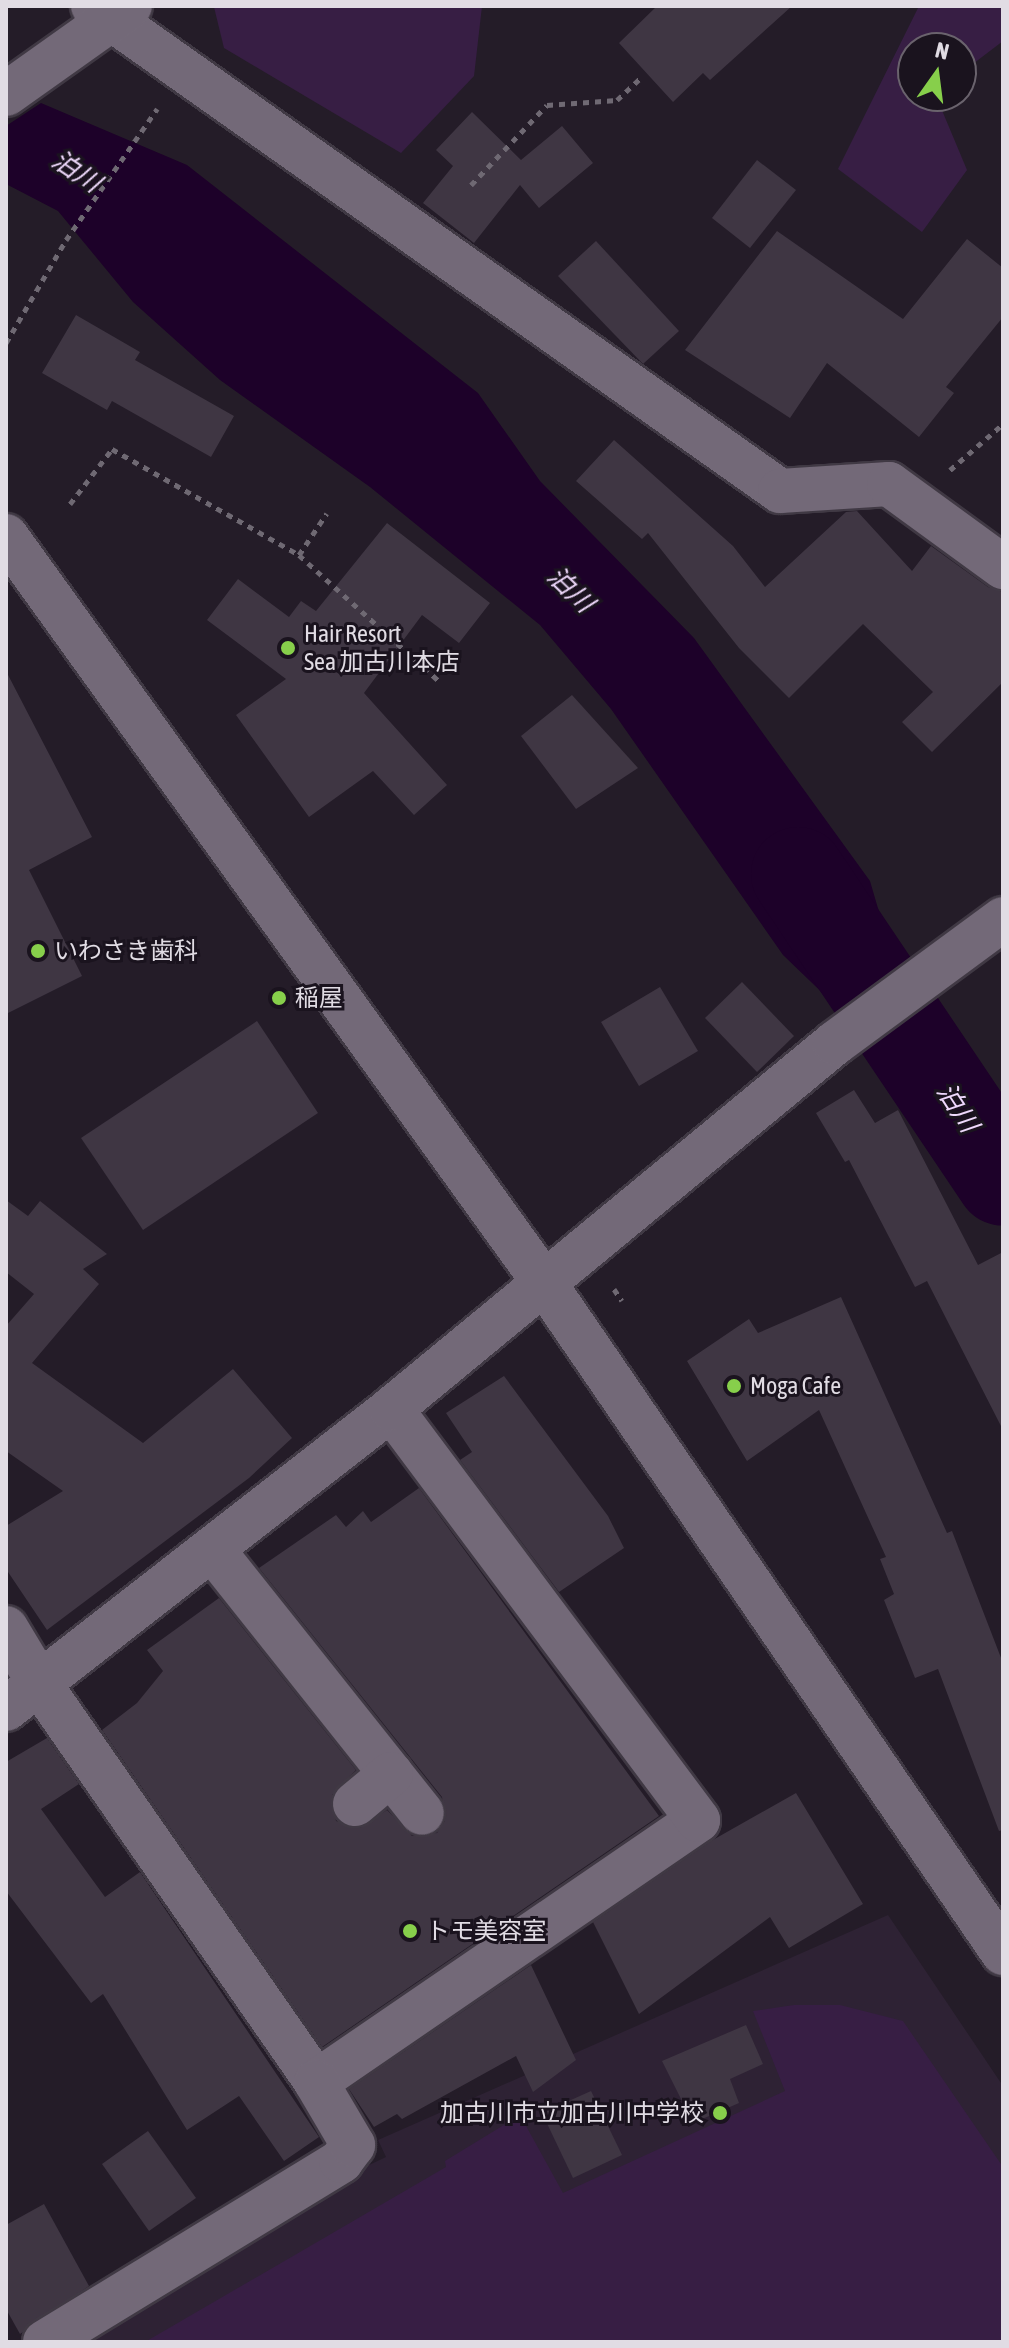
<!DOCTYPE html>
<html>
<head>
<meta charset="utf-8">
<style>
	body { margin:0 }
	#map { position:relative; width:1009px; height:2348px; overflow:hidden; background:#241c28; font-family:"Asap Condensed","Noto Sans JP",sans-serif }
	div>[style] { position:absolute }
	.built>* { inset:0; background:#2e2234 }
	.green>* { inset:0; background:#371e44 }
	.water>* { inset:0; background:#1d0129 }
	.river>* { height:94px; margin:-47px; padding:0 47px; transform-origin:47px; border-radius:47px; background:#1d0129 }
	.building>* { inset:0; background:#3f3643 }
	.path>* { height:5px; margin-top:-2.5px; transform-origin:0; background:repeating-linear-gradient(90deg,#6f6973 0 6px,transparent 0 12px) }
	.roads { filter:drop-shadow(2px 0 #403944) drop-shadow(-2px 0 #403944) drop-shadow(0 2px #403944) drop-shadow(0 -2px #403944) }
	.minor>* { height:44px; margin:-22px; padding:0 22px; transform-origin:22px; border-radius:22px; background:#736978 }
	.dots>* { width:22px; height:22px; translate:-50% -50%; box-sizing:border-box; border:4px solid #1a131e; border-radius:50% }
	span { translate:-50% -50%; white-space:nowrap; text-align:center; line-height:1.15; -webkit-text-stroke:6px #1a131e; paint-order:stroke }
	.poi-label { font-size:24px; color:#e1dce4 }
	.left { translate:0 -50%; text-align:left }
	.right { translate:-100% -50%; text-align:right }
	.water-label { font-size:26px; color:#efd9fc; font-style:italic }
	.frame { position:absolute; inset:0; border:8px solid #e1dce4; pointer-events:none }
	.north { position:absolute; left:897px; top:32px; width:80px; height:80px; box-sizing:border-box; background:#1a131e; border:2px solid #6a636d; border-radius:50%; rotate:14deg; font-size:22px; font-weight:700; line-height:32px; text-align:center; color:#e1dce4 }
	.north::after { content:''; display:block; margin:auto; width:28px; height:36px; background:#87cf4b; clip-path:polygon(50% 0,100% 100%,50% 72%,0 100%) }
</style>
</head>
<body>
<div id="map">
	<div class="built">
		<i style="clip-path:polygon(888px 1915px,1003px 2086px,1003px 2342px,78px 2342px,346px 2176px,386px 2157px,378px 2140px)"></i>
	</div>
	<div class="green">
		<i style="clip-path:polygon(482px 6px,474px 76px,401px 153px,224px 48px,214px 7px)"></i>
		<i style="clip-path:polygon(919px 6px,1003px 6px,1003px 41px,961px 73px,961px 48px,913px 48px,913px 96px,936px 96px,967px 170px,922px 232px,838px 169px)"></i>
		<i style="clip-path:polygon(794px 2005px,840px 2005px,903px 2021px,1003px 2167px,1003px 2342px,145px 2342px,446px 2167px,445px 2161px,520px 2115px,563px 2193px,785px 2091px,753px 2011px)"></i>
	</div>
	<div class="water">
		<i style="clip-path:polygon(41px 103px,187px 165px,478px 393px,540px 481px,694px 638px,870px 881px,894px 963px,836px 1006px,783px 955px,611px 709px,540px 625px,370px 487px,220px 380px,133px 302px,58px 211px,6px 184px,6px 126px)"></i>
	</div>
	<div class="river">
		<i style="left:798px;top:874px;width:367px;rotate:56.1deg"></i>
	</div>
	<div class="building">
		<i style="clip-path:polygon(657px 6px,792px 6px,710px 80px,703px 73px,673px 102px,619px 43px)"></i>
		<i style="clip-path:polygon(472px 112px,521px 160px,562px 126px,593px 163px,539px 208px,520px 185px,474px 243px,423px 203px,453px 166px,436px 150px)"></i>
		<i style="clip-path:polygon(757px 160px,796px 190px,750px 248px,712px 218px)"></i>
		<i style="clip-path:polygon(777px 231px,903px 319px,967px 239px,1003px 268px,1003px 317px,946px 387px,954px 393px,919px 437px,827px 363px,790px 418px,685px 350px)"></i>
		<i style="clip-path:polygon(596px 241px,679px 331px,643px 364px,558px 276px)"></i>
		<i style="clip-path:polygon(76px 315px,140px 352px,135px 360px,234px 416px,211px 457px,112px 401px,107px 410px,42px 373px)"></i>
		<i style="clip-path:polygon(614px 440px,733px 546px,765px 587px,846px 512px,857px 511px,912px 571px,931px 546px,988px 587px,1003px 592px,1003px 682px,932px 752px,902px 722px,933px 692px,863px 624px,789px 698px,739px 648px,648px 533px,642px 539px,576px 481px)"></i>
		<i style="clip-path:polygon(387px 523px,490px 603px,459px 643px,422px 615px,364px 693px,447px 785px,414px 815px,373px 771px,309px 817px,236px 715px,286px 679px,207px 620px,238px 579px,289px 617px,301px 601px,316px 611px)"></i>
		<i style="clip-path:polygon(6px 671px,92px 837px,29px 870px,82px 976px,6px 1014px)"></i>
		<i style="clip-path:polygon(572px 695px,638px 768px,576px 809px,521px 736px)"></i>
		<i style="clip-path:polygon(742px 982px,794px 1036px,757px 1072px,705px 1018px)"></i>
		<i style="clip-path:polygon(660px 987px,698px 1051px,639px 1086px,601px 1022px)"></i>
		<i style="clip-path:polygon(257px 1021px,318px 1113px,143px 1230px,81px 1138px)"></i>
		<i style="clip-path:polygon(854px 1090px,875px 1123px,898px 1110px,978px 1265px,1003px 1252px,1003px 1430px,927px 1281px,915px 1287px,849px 1160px,845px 1162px,816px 1113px)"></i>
		<i style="clip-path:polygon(6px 1200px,28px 1216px,40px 1201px,107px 1254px,83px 1269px,99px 1284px,32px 1363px,143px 1443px,233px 1369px,292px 1438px,249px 1478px,47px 1630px,6px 1569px,6px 1526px,63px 1491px,6px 1451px,6px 1326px,34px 1294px,6px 1272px)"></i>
		<i style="clip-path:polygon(841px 1297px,947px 1533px,952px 1531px,1003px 1663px,1003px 1830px,999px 1831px,938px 1669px,915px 1678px,884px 1600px,894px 1594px,880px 1559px,886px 1557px,819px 1410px,747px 1461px,687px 1361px,749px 1319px,758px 1333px)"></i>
		<i style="clip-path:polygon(504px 1376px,608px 1516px,624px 1548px,559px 1592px,460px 1460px,472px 1452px,446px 1413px)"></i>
		<i style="clip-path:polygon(419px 1488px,659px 1816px,322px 2047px,102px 1730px,137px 1703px,163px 1671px,147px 1650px,219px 1598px,356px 1770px,332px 1795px,336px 1821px,360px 1828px,387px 1810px,412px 1836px,437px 1833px,445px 1821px,442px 1797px,259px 1568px,336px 1515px,346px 1527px,363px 1511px,371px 1522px)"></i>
		<i style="clip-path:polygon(47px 1738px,79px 1784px,41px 1809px,105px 1897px,140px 1872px,319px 2137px,284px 2161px,239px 2096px,187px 2130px,103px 1994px,91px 2003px,6px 1891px,6px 1762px)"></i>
		<i style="clip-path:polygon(796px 1793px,863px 1904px,789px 1948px,770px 1917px,639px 2014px,593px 1922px,711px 1841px)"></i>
		<i style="clip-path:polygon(531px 1965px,576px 2060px,533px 2092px,516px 2056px,402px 2119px,397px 2114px,374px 2127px,349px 2089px)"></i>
		<i style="clip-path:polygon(746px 2025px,763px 2064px,730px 2079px,739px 2103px,693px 2123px,662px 2061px)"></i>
		<i style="clip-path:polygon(591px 2091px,622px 2155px,573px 2178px,542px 2113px)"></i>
		<i style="clip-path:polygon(148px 2131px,196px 2198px,149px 2231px,102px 2164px)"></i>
		<i style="clip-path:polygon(44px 2204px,89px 2286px,20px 2334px,6px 2309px,6px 2225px)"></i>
	</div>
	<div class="path">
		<i style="left:471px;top:185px;width:110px;rotate:-46.5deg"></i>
		<i style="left:547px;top:105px;width:70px;rotate:-4.1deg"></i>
		<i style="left:617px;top:100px;width:35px;rotate:-43deg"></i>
		<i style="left:6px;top:343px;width:119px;rotate:-59.8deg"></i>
		<i style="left:66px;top:240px;width:160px;rotate:-55.2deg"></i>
		<i style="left:950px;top:470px;width:70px;rotate:-41deg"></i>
		<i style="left:70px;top:504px;width:69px;rotate:-52.6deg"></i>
		<i style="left:112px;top:449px;width:215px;rotate:29.5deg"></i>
		<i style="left:299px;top:555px;width:187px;rotate:42deg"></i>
		<i style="left:299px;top:555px;width:50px;rotate:-56.3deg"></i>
		<i style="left:614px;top:1289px;width:14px;rotate:56deg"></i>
	</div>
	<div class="roads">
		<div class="minor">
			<i style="left:93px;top:6px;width:841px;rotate:35.22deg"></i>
			<i style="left:780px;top:491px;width:109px;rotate:-3.7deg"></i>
			<i style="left:889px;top:484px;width:141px;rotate:36.1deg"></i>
			<i style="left:6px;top:94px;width:152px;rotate:-35.4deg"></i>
			<i style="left:6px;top:536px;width:922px;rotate:54.22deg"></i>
			<i style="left:545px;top:1284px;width:811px;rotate:55.6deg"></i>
			<i style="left:212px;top:1549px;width:337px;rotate:51.5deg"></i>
			<i style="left:6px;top:1628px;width:64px;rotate:59deg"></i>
			<i style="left:39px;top:1683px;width:486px;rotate:55.2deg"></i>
			<i style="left:316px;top:2082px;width:463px;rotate:-34.4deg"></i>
			<i style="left:698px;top:1820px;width:513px;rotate:-126.76deg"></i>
			<i style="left:6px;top:1709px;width:488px;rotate:-37.9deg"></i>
			<i style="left:391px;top:1409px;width:575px;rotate:-39.5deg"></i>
			<i style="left:835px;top:1043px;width:209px;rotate:-36.4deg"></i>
			<i style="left:355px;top:1804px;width:47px;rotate:-39.8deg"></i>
			<i style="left:45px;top:2342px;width:347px;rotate:-31.4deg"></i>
			<i style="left:341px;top:2161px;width:20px;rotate:-53deg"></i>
			<i style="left:353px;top:2145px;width:73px;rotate:-120.4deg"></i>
		</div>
	</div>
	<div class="dots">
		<i style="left:288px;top:648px;background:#87cf4b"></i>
		<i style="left:38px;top:951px;background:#87cf4b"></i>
		<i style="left:279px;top:998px;background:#87cf4b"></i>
		<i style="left:734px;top:1386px;background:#87cf4b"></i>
		<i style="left:410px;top:1931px;background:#87cf4b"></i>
		<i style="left:720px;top:2113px;background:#87cf4b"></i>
	</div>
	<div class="poi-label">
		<span class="left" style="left:304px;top:648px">Hair Resort<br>Sea 加古川本店</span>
		<span class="left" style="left:54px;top:951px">いわさき歯科</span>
		<span class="left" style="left:295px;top:998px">稲屋</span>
		<span class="left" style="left:750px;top:1386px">Moga Cafe</span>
		<span class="left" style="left:426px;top:1931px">トモ美容室</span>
		<span class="right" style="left:704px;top:2113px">加古川市立加古川中学校</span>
	</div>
	<div class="water-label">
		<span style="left:76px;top:172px;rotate:34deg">泊川</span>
		<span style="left:570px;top:590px;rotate:44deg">泊川</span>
		<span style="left:957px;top:1108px;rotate:57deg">泊川</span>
	</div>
	<div class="frame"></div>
	<div class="north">N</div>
</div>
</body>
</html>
